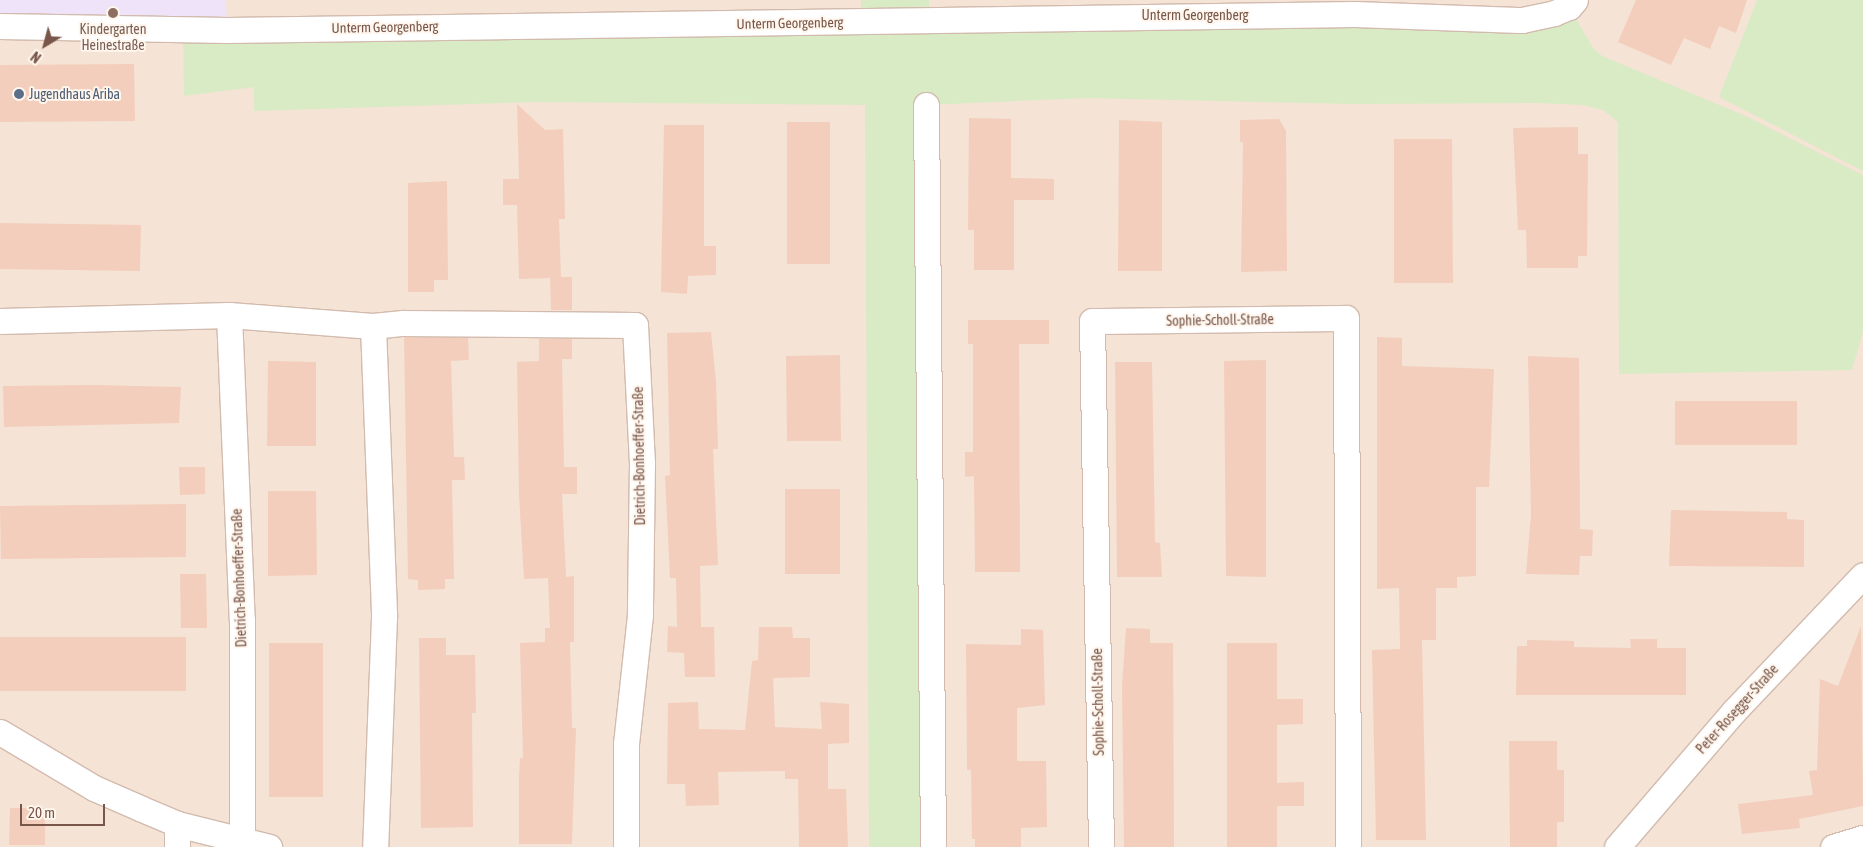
<!DOCTYPE html>
<html>
<head>
<meta charset="utf-8">
<style>
	body { margin:0 }
	#map { position:relative; width:1863px; height:847px; overflow:hidden; background:#fdf2e7; font-family:"Asap Condensed",sans-serif }
	div>[style] { position:absolute }
	.residential>* { inset:0; background:#f5e3d5 }
	.education>* { inset:0; background:#efe3f9 }
	.green>* { inset:0; background:#d8ebc4 }
	.building>* { inset:0; background:#f3cebd }
	.roads { filter:drop-shadow(1px 0 #d2bbae) drop-shadow(-1px 0 #d2bbae) drop-shadow(0 1px #d2bbae) drop-shadow(0 -1px #d2bbae) }
	.street>* { height:25px; margin:-12.5px; padding:0 12.5px; transform-origin:12.5px; border-radius:12.5px; background:#fff }
	.dots>* { width:14px; height:14px; translate:-50% -50%; box-sizing:border-box; border:2px solid #fff6ed; border-radius:50% }
	span { translate:-50% -50%; white-space:nowrap; text-align:center; line-height:1.15; -webkit-text-stroke:4px #fff6ed; paint-order:stroke }
	.street-label { font-size:14px; color:#78564a }
	.education-label { font-size:14px; color:#785e54 }
	.service-label { font-size:14px; color:#4e5e75 }
	.left { translate:0 -50%; text-align:left }
	.north { position:absolute; left:20px; top:20px; width:50px; height:50px; -webkit-text-stroke:4px #fff6ed; paint-order:stroke; rotate:217deg; font-size:14px; font-weight:700; line-height:20px; text-align:center; color:#78564a }
	.north::after { content:''; display:block; margin:auto; width:18px; height:22px; background:#78564a; clip-path:polygon(50% 0,100% 100%,50% 72%,0 100%) }
	.scale { position:absolute; left:20px; top:804px; width:85px; height:22px; box-sizing:border-box; border:2px solid #78564a; border-top:0; padding-left:6px; font-size:15px; line-height:18px; white-space:nowrap; color:#78564a; -webkit-text-stroke:4px #fff6ed; paint-order:stroke }
</style>
</head>
<body>
<div id="map">
	<div class="residential">
		<i style="clip-path:polygon(0 0,1863px 0,1863px 847px,0 847px)"></i>
	</div>
	<div class="education">
		<i style="clip-path:polygon(0 0,226px 0,227px 30px,0 26px)"></i>
	</div>
	<div class="green">
		<i style="clip-path:polygon(861px 0,929px 0,929px 20px,1569px 7px,1593px 48px,1602px 56px,1748px 117px,1863px 175px,1863px 332px,1852px 370px,1619px 374px,1618px 122px,1603px 110px,1583px 105px,1539px 103px,1353px 104px,1087px 98px,926px 105px,933px 847px,869px 847px,865px 105px,534px 102px,254px 111px,254px 87px,184px 96px,183px 29px,861px 21px)"></i>
		<i style="clip-path:polygon(1757px 0,1863px 0,1863px 171px,1719px 97px)"></i>
	</div>
	<div class="building">
		<i style="clip-path:polygon(1636px 0,1747px 0,1736px 33px,1719px 26px,1710px 49px,1684px 38px,1671px 65px,1618px 42px)"></i>
		<i style="clip-path:polygon(134px 64px,135px 121px,0 122px,0 65px)"></i>
		<i style="clip-path:polygon(517px 104px,545px 130px,563px 129px,565px 219px,559px 219px,560px 249px,561px 277px,572px 277px,572px 310px,551px 310px,550px 278px,519px 279px,517px 205px,503px 205px,503px 179px,519px 179px)"></i>
		<i style="clip-path:polygon(969px 118px,1011px 119px,1011px 178px,1054px 179px,1054px 200px,1014px 200px,1014px 270px,974px 270px,974px 230px,968px 230px)"></i>
		<i style="clip-path:polygon(1279px 119px,1286px 131px,1287px 271px,1241px 272px,1243px 142px,1240px 142px,1240px 120px)"></i>
		<i style="clip-path:polygon(1119px 120px,1162px 122px,1162px 271px,1118px 271px)"></i>
		<i style="clip-path:polygon(787px 122px,830px 122px,830px 264px,787px 264px)"></i>
		<i style="clip-path:polygon(664px 125px,704px 125px,704px 246px,716px 246px,716px 275px,688px 276px,687px 294px,661px 292px)"></i>
		<i style="clip-path:polygon(1578px 127px,1578px 154px,1588px 154px,1587px 256px,1578px 256px,1578px 268px,1527px 268px,1526px 230px,1518px 230px,1513px 128px)"></i>
		<i style="clip-path:polygon(1394px 139px,1452px 139px,1453px 283px,1394px 283px)"></i>
		<i style="clip-path:polygon(447px 181px,448px 280px,434px 280px,434px 292px,408px 292px,408px 183px)"></i>
		<i style="clip-path:polygon(0 223px,141px 225px,140px 271px,0 269px)"></i>
		<i style="clip-path:polygon(968px 320px,1049px 320px,1049px 344px,1019px 344px,1020px 572px,975px 572px,974px 476px,965px 477px,965px 452px,973px 452px,973px 344px,968px 344px)"></i>
		<i style="clip-path:polygon(711px 332px,716px 381px,718px 449px,713px 449px,718px 565px,700px 566px,701px 627px,714px 627px,715px 677px,685px 677px,684px 653px,667px 652px,668px 626px,677px 627px,676px 578px,670px 578px,665px 476px,670px 475px,667px 333px)"></i>
		<i style="clip-path:polygon(404px 337px,468px 338px,469px 360px,451px 361px,454px 457px,464px 457px,465px 480px,452px 480px,454px 579px,445px 579px,445px 589px,418px 590px,418px 580px,408px 579px)"></i>
		<i style="clip-path:polygon(1377px 337px,1402px 338px,1402px 366px,1494px 369px,1489px 487px,1476px 487px,1476px 576px,1457px 577px,1457px 588px,1436px 588px,1436px 640px,1422px 640px,1426px 840px,1376px 840px,1372px 650px,1400px 649px,1399px 588px,1377px 589px)"></i>
		<i style="clip-path:polygon(539px 339px,572px 339px,572px 359px,562px 359px,564px 467px,577px 467px,577px 494px,562px 494px,566px 577px,574px 576px,574px 642px,570px 642px,572px 728px,576px 728px,572px 844px,519px 844px,519px 777px,520px 758px,523px 758px,520px 643px,545px 642px,545px 628px,550px 628px,548px 578px,524px 579px,519px 495px,517px 362px,539px 361px)"></i>
		<i style="clip-path:polygon(840px 355px,841px 441px,787px 441px,786px 356px)"></i>
		<i style="clip-path:polygon(1528px 356px,1579px 358px,1580px 529px,1593px 530px,1592px 556px,1580px 556px,1579px 575px,1526px 574px,1531px 515px)"></i>
		<i style="clip-path:polygon(1266px 360px,1266px 577px,1226px 576px,1224px 361px)"></i>
		<i style="clip-path:polygon(268px 361px,316px 362px,316px 446px,267px 446px)"></i>
		<i style="clip-path:polygon(1115px 362px,1152px 362px,1155px 542px,1160px 543px,1162px 577px,1117px 577px)"></i>
		<i style="clip-path:polygon(93px 385px,181px 387px,179px 423px,4px 427px,3px 386px)"></i>
		<i style="clip-path:polygon(1675px 401px,1797px 401px,1797px 445px,1675px 445px)"></i>
		<i style="clip-path:polygon(179px 467px,205px 467px,205px 494px,180px 495px)"></i>
		<i style="clip-path:polygon(785px 489px,840px 489px,840px 574px,785px 574px)"></i>
		<i style="clip-path:polygon(268px 491px,316px 491px,317px 575px,268px 576px)"></i>
		<i style="clip-path:polygon(186px 504px,186px 557px,1px 559px,0 506px)"></i>
		<i style="clip-path:polygon(1671px 510px,1787px 512px,1787px 519px,1804px 520px,1804px 567px,1669px 566px)"></i>
		<i style="clip-path:polygon(180px 574px,206px 574px,207px 628px,181px 628px)"></i>
		<i style="clip-path:polygon(1861px 626px,1863px 806px,1799px 819px,1800px 828px,1742px 834px,1738px 804px,1813px 795px,1809px 771px,1817px 770px,1820px 679px,1838px 686px)"></i>
		<i style="clip-path:polygon(759px 627px,792px 627px,793px 638px,810px 638px,810px 677px,773px 678px,775px 727px,822px 729px,820px 702px,849px 704px,849px 743px,828px 744px,828px 789px,846px 789px,848px 847px,799px 847px,798px 779px,785px 779px,785px 771px,718px 772px,719px 805px,686px 806px,685px 784px,667px 784px,668px 703px,698px 702px,699px 729px,745px 730px,752px 661px,758px 660px)"></i>
		<i style="clip-path:polygon(1126px 628px,1150px 629px,1150px 643px,1173px 643px,1174px 847px,1124px 847px,1122px 686px)"></i>
		<i style="clip-path:polygon(1021px 629px,1043px 630px,1045px 705px,1017px 708px,1017px 761px,1046px 761px,1047px 827px,1021px 828px,1021px 847px,975px 847px,975px 839px,972px 839px,971px 770px,967px 770px,966px 644px,1021px 645px)"></i>
		<i style="clip-path:polygon(0 637px,186px 637px,186px 691px,0 691px)"></i>
		<i style="clip-path:polygon(419px 638px,446px 638px,446px 655px,475px 655px,476px 713px,472px 713px,473px 827px,421px 828px)"></i>
		<i style="clip-path:polygon(1630px 639px,1657px 639px,1657px 648px,1686px 648px,1686px 695px,1516px 695px,1517px 646px,1527px 646px,1527px 640px,1574px 641px,1574px 647px,1631px 648px)"></i>
		<i style="clip-path:polygon(269px 643px,323px 643px,323px 797px,269px 797px)"></i>
		<i style="clip-path:polygon(1227px 643px,1277px 643px,1277px 699px,1303px 699px,1303px 724px,1277px 725px,1277px 783px,1304px 782px,1304px 806px,1277px 806px,1277px 847px,1227px 847px)"></i>
		<i style="clip-path:polygon(1509px 741px,1557px 741px,1557px 770px,1564px 770px,1564px 822px,1557px 822px,1557px 847px,1510px 847px)"></i>
		<i style="clip-path:polygon(10px 808px,45px 808px,45px 845px,9px 845px)"></i>
	</div>
	<div class="roads">
		<div class="street">
			<i style="left:0;top:26px;width:227px;rotate:1deg"></i>
			<i style="left:227px;top:30px;width:1128px;rotate:-0.81deg"></i>
			<i style="left:1355px;top:14px;width:167px;rotate:2.1deg"></i>
			<i style="left:1522px;top:20px;width:33px;rotate:-12deg"></i>
			<i style="left:1554px;top:13px;width:16px;rotate:-22deg"></i>
			<i style="left:1569px;top:7px;width:9px;rotate:-49deg"></i>
			<i style="left:926px;top:105px;width:742px;rotate:89.46deg"></i>
			<i style="left:229px;top:315px;width:305px;rotate:87.6deg"></i>
			<i style="left:242px;top:620px;width:221px;rotate:90deg"></i>
			<i style="left:0;top:321px;width:229px;rotate:-1.5deg"></i>
			<i style="left:229px;top:315px;width:144px;rotate:4.4deg"></i>
			<i style="left:373px;top:326px;width:30px;rotate:-6deg"></i>
			<i style="left:403px;top:323px;width:232px;rotate:0.5deg"></i>
			<i style="left:635px;top:325px;width:138px;rotate:87.1deg"></i>
			<i style="left:642px;top:463px;width:152px;rotate:90.8deg"></i>
			<i style="left:640px;top:615px;width:130px;rotate:96.2deg"></i>
			<i style="left:626px;top:744px;width:103px;rotate:90deg"></i>
			<i style="left:373px;top:326px;width:291px;rotate:87.8deg"></i>
			<i style="left:384px;top:617px;width:230px;rotate:92.2deg"></i>
			<i style="left:0;top:732px;width:109px;rotate:30.8deg"></i>
			<i style="left:94px;top:788px;width:52px;rotate:23.6deg"></i>
			<i style="left:142px;top:809px;width:38px;rotate:23deg"></i>
			<i style="left:177px;top:824px;width:95px;rotate:14deg"></i>
			<i style="left:177px;top:847px;width:23px;rotate:-90deg"></i>
			<i style="left:1101px;top:847px;width:526px;rotate:-90.98deg"></i>
			<i style="left:1092px;top:321px;width:254px;rotate:-0.7deg"></i>
			<i style="left:1346px;top:318px;width:529px;rotate:89.78deg"></i>
			<i style="left:1617px;top:847px;width:179px;rotate:-49.3deg"></i>
			<i style="left:1734px;top:711px;width:187px;rotate:-46.5deg"></i>
			<i style="left:1833px;top:847px;width:31px;rotate:-17deg"></i>
		</div>
	</div>
	<div class="dots">
		<i style="left:113px;top:13px;background:#8d6e63"></i>
		<i style="left:19px;top:94px;background:#5c6f8a"></i>
	</div>
	<div class="street-label">
		<span style="left:1195px;top:15px">Unterm Georgenberg</span>
		<span style="left:790px;top:23px;rotate:-1deg">Unterm Georgenberg</span>
		<span style="left:385px;top:27px;rotate:-1deg">Unterm Georgenberg</span>
		<span style="left:1220px;top:320px;rotate:-1deg">Sophie-Scholl-Straße</span>
		<span style="left:639px;top:456px;rotate:-91deg">Dietrich-Bonhoeffer-Straße</span>
		<span style="left:239px;top:578px;rotate:-92deg">Dietrich-Bonhoeffer-Straße</span>
		<span style="left:1098px;top:702px;rotate:-91deg">Sophie-Scholl-Straße</span>
		<span style="left:1737px;top:709px;rotate:-48deg">Peter-Rosegger-Straße</span>
	</div>
	<div class="education-label">
		<span style="left:113px;top:37px">Kindergarten<br>Heinestraße</span>
	</div>
	<div class="service-label">
		<span class="left" style="left:29px;top:94px">Jugendhaus Ariba</span>
	</div>
	<div class="north">N</div>
	<div class="scale">20 m</div>
</div>
</body>
</html>
